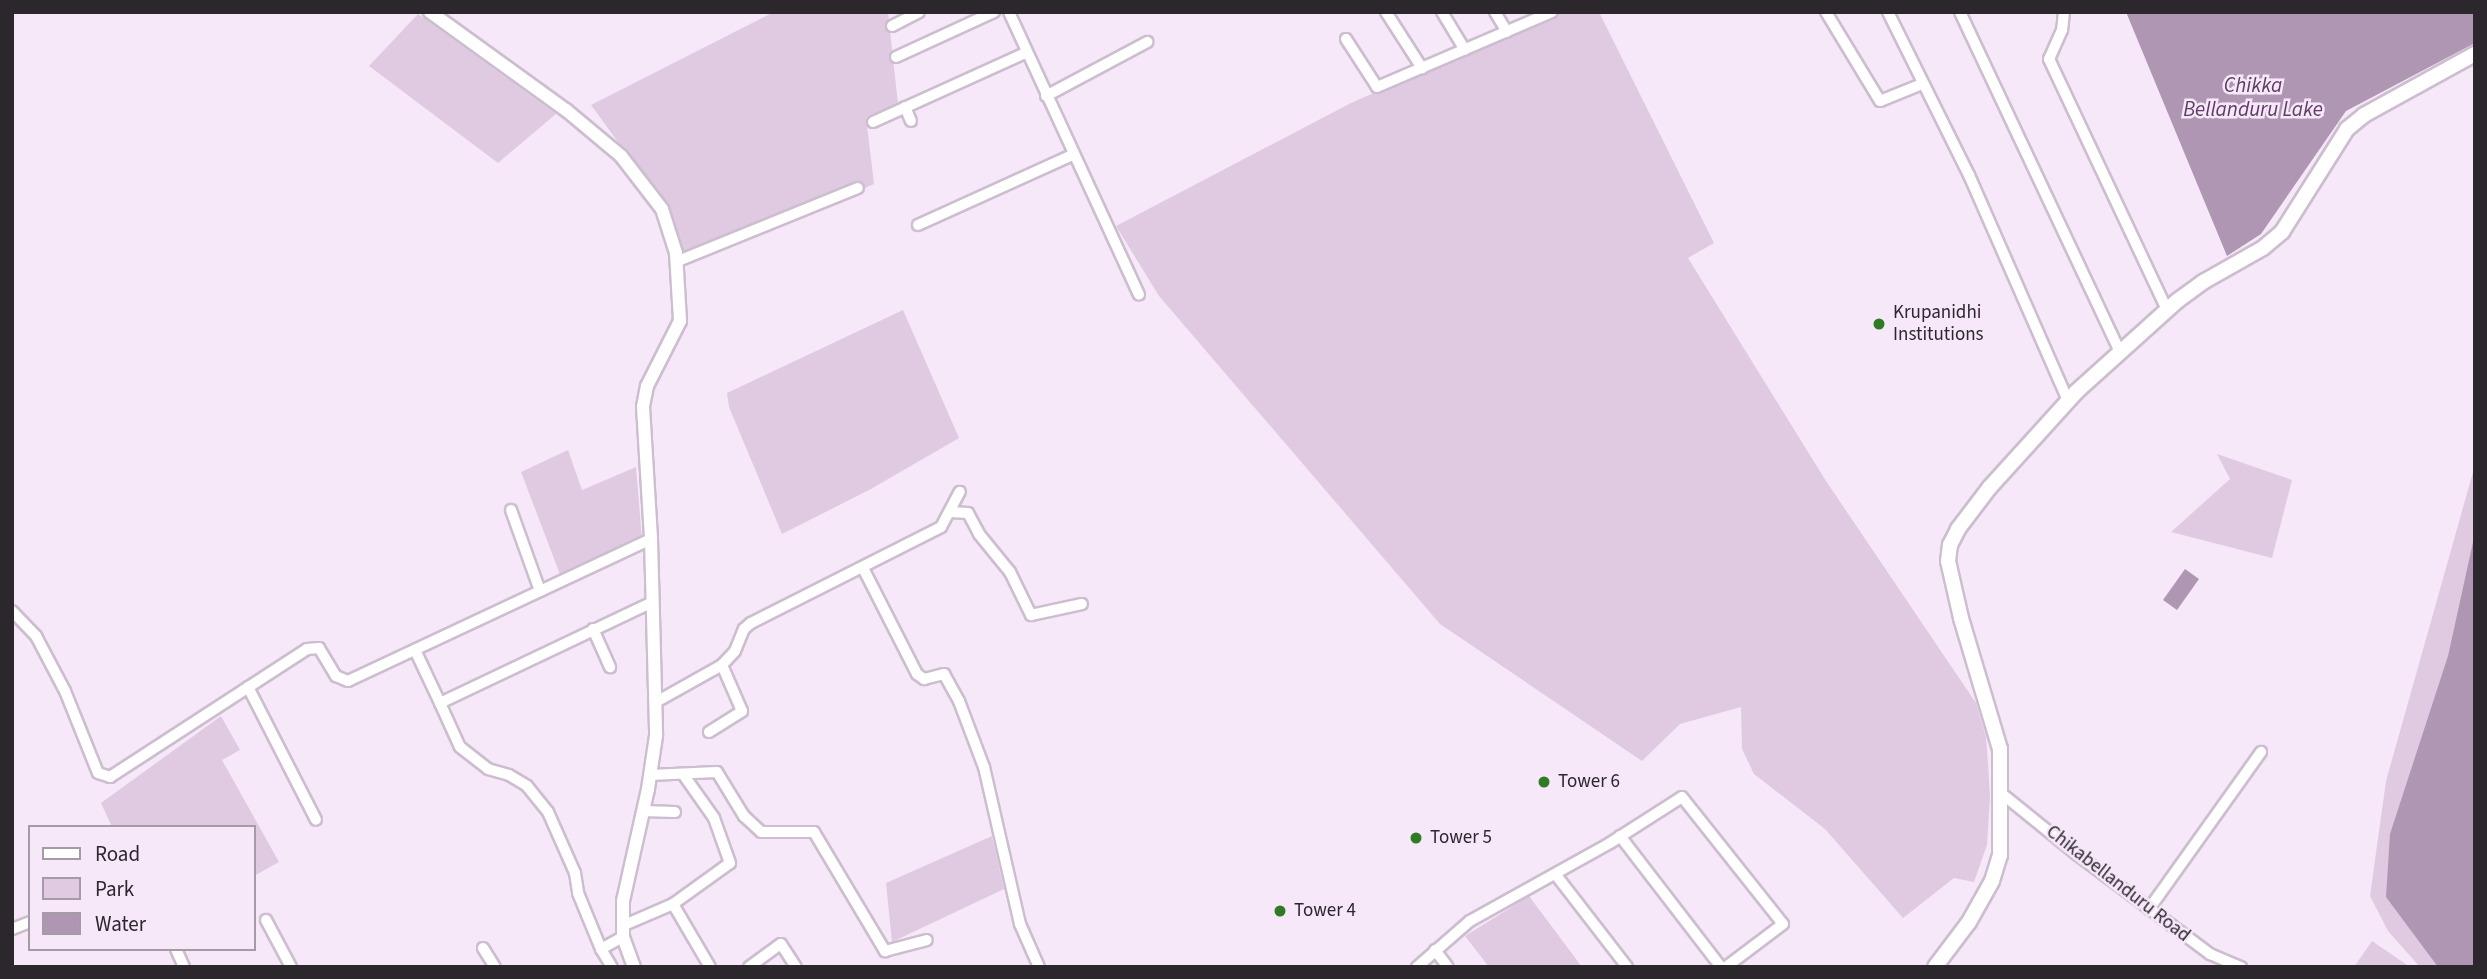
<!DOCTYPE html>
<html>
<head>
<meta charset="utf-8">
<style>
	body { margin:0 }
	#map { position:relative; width:2487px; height:979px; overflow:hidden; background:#f6e8f9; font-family:"Source Sans 3",sans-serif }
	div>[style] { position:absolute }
	.green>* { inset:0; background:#dfcae2 }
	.water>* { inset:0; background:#af97b3 }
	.roads { filter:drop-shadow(2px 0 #ccbece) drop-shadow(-2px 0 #ccbece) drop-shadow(0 2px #ccbece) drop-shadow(0 -2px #ccbece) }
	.minor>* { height:10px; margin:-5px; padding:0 5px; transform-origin:5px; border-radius:5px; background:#fff }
	.tertiary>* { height:12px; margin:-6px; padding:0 6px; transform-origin:6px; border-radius:6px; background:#fff }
	.secondary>* { height:14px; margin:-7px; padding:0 7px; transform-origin:7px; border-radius:7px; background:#fff }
	.dots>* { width:19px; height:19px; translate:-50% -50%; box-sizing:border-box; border:4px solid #f6e8f9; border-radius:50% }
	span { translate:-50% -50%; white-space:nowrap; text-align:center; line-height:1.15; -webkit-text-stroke:5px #f6e8f9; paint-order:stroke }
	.poi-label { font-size:19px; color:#2c272d }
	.left { translate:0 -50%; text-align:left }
	.street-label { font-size:19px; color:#2c272d }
	.water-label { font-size:21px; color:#5f3d65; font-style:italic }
	.frame { position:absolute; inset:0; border:14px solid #2c272d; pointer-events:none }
	.legend { position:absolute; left:28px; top:825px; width:228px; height:126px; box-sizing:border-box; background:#f6e8f9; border:2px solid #a59ba7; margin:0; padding:9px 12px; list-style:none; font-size:21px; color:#2c272d }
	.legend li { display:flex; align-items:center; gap:14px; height:35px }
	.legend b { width:35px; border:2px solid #a59ba7 }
</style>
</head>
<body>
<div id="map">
	<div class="green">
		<i style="clip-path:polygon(774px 12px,888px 12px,898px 104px,866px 117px,874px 184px,687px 264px,672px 216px,591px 105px)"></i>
		<i style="clip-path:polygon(1557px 12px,1599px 12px,1714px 243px,1688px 258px,1826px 481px,1976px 703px,1986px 737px,1988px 763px,1990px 797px,1987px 845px,1974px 882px,1954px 878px,1903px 918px,1825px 829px,1754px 774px,1742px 749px,1741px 707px,1680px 724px,1642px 761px,1440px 624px,1159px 296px,1116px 226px,1351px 103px)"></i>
		<i style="clip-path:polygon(418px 14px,556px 114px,498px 163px,369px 66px)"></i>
		<i style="clip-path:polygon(903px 310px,959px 438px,871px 489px,782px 534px,729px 407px,727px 393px)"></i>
		<i style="clip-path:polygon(568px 450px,582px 490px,636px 467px,642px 540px,561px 577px,521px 472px)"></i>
		<i style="clip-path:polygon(2217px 454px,2292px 480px,2272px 558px,2171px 532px,2230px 479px)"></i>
		<i style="clip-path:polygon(2475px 465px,2475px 967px,2420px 967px,2388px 931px,2370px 896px,2386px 781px)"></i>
		<i style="clip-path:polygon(221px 716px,240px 750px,222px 760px,279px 862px,254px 876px,254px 827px,112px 827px,101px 803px)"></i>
		<i style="clip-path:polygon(992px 836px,1004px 889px,892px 942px,886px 883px)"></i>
		<i style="clip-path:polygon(1529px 896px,1582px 967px,1489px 967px,1465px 936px)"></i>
		<i style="clip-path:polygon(2372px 941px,2410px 967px,2354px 967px)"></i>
	</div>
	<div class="water">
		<i style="clip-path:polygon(2126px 12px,2475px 12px,2475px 43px,2346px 111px,2261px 234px,2227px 256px)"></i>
		<i style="clip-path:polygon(2475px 533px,2475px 967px,2438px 967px,2386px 897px,2390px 834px,2448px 656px)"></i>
		<i style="clip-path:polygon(2185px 569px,2199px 579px,2177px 610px,2163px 600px)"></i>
	</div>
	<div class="roads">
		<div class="minor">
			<i style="left:1009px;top:12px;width:311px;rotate:65.3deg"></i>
			<i style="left:1386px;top:12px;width:67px;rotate:57.3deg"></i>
			<i style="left:1442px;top:12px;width:44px;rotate:58.8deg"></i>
			<i style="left:1495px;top:12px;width:23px;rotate:59deg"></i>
			<i style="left:1826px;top:12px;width:104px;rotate:58.8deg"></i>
			<i style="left:1880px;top:101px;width:45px;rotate:-22deg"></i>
			<i style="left:1888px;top:12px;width:182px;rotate:63.6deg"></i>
			<i style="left:1969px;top:175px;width:247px;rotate:66.3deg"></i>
			<i style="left:1960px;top:12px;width:376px;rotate:64.8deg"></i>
			<i style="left:2064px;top:12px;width:18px;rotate:96deg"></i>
			<i style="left:2062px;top:30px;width:32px;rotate:114deg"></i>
			<i style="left:2049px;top:59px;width:277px;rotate:64.8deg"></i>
			<i style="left:892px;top:26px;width:30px;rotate:-27deg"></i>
			<i style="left:1346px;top:39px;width:57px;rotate:57.1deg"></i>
			<i style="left:1377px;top:87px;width:190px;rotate:-23.2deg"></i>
			<i style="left:896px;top:57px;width:108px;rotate:-24.7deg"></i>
			<i style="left:1046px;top:96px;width:115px;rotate:-28.1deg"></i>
			<i style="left:905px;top:107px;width:15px;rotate:67deg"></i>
			<i style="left:873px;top:122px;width:169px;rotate:-24.4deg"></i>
			<i style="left:918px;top:225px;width:169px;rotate:-24.4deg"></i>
			<i style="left:678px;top:261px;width:194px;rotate:-22.1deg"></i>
			<i style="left:511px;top:510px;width:86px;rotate:70.3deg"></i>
			<i style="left:950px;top:512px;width:18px;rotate:3deg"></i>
			<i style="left:968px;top:513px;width:24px;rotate:62deg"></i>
			<i style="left:979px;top:534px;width:49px;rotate:50.8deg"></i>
			<i style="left:1010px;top:572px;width:48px;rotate:64deg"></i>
			<i style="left:1031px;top:615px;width:52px;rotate:-12.2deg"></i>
			<i style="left:863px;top:568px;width:119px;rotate:63deg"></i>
			<i style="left:917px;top:674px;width:9px;rotate:36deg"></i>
			<i style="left:924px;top:679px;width:21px;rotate:-14deg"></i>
			<i style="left:944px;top:674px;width:31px;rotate:61deg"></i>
			<i style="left:959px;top:701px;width:71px;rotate:69.3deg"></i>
			<i style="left:984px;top:767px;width:161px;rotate:77.1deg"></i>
			<i style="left:1020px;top:924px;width:47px;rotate:66.2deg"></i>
			<i style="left:12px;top:611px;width:35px;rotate:46deg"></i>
			<i style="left:36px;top:636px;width:62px;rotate:62.2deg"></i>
			<i style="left:65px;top:691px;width:88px;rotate:68.1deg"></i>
			<i style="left:98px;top:773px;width:13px;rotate:18deg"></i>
			<i style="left:110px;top:777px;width:235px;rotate:-33deg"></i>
			<i style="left:307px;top:649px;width:12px;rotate:-5deg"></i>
			<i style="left:319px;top:648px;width:33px;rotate:59deg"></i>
			<i style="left:336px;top:676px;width:13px;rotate:23deg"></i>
			<i style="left:348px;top:681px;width:335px;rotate:-25.1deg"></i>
			<i style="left:593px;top:629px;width:42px;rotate:65.9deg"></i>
			<i style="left:415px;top:650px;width:59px;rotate:64.7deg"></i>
			<i style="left:440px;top:703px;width:236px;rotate:-25.4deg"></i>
			<i style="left:248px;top:687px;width:149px;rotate:62.9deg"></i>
			<i style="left:656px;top:702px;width:76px;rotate:-29.3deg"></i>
			<i style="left:722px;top:665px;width:19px;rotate:-47deg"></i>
			<i style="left:735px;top:651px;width:24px;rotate:-68deg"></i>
			<i style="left:744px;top:629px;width:9px;rotate:-41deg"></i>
			<i style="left:751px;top:623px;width:213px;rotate:-26.8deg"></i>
			<i style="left:941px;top:527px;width:40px;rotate:-62deg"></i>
			<i style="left:440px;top:703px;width:48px;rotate:65.6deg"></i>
			<i style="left:460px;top:747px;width:36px;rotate:38deg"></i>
			<i style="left:488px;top:769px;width:22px;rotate:16deg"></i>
			<i style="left:509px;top:775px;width:21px;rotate:31deg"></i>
			<i style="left:527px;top:786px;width:33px;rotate:51deg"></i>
			<i style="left:548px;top:812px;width:67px;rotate:66.1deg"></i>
			<i style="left:575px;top:873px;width:20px;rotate:81deg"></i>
			<i style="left:578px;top:893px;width:61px;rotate:67.7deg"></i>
			<i style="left:601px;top:949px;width:21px;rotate:59deg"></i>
			<i style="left:709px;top:732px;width:39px;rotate:-32deg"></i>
			<i style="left:742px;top:711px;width:50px;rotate:-113.5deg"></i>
			<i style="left:650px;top:775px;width:67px;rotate:-2.6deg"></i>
			<i style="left:717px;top:772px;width:52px;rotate:58.5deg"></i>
			<i style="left:744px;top:816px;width:23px;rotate:43deg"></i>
			<i style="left:761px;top:832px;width:53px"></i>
			<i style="left:814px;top:832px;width:139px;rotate:59.2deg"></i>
			<i style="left:885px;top:951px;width:43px;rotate:-14.7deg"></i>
			<i style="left:2001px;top:793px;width:95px;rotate:39deg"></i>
			<i style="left:2075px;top:853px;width:169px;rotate:36.8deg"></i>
			<i style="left:2210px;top:954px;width:34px;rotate:23deg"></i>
			<i style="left:643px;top:811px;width:32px;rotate:2deg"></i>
			<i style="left:1620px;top:836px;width:165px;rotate:52.4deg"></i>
			<i style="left:1556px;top:875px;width:116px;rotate:52.3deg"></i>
			<i style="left:673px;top:904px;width:73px;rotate:59.6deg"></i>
			<i style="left:2149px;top:909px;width:193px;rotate:-54.5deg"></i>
			<i style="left:266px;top:920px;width:53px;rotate:62deg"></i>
			<i style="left:622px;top:926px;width:56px;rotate:-23.3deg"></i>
			<i style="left:673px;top:904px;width:70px;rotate:-35.7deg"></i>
			<i style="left:730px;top:863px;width:48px;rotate:-109.6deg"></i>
			<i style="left:714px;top:818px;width:54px;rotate:-125.2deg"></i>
			<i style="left:12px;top:929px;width:19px;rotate:-21deg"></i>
			<i style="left:483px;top:948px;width:22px;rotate:58deg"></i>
			<i style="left:176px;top:949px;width:20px;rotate:66deg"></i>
			<i style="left:601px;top:949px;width:25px;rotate:-29deg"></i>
			<i style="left:1435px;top:950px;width:21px;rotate:53deg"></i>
			<i style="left:749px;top:967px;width:39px;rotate:-36deg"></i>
			<i style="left:781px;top:944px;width:27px;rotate:57deg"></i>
			<i style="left:1417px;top:967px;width:70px;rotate:-41deg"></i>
			<i style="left:1470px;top:921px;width:160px;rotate:-29.1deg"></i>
			<i style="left:1610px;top:843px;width:85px;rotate:-32.6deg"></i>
			<i style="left:1682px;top:797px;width:162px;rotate:51.5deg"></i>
			<i style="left:1783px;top:924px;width:71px;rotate:143deg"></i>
		</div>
		<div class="tertiary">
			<i style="left:430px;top:12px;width:168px;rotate:35.8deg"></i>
			<i style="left:566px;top:110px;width:72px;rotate:39.9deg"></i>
			<i style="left:621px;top:156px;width:67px;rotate:52.3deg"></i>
			<i style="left:662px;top:209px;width:46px;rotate:72.3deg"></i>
			<i style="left:676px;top:253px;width:68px;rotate:86.6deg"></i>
			<i style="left:680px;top:321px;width:73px;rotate:116.9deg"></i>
			<i style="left:647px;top:386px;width:21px;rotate:101deg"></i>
			<i style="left:643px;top:407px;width:132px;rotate:86.5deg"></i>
			<i style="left:651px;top:539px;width:197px;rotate:88.5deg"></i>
			<i style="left:656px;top:736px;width:54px;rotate:98.6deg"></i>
			<i style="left:648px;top:789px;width:115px;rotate:102.6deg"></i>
			<i style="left:623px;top:901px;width:36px;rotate:90deg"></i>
			<i style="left:623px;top:937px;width:32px;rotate:70deg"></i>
		</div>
		<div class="secondary">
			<i style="left:1935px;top:967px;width:56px;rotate:-52.9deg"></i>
			<i style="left:1969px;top:922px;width:47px;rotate:-60.7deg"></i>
			<i style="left:1992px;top:881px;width:27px;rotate:-73deg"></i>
			<i style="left:2000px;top:855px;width:106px;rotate:-90deg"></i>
			<i style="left:2000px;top:749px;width:137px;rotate:-106.6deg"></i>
			<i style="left:1961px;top:618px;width:58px;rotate:-102.8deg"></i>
			<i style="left:1948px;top:561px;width:16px;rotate:-83deg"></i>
			<i style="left:1950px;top:545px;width:18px;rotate:-63deg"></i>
			<i style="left:1958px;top:529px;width:53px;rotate:-52.7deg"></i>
			<i style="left:1990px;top:487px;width:128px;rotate:-47.8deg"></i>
			<i style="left:2076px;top:392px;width:136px;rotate:-42deg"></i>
			<i style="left:2177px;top:301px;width:32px;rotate:-36deg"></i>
			<i style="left:2203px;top:282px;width:69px;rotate:-29.5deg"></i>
			<i style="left:2263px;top:248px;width:25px;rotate:-40deg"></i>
			<i style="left:2282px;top:232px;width:122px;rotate:-57.7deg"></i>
			<i style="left:2347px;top:129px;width:22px;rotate:-39deg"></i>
			<i style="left:2364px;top:115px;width:127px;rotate:-28.8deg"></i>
		</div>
	</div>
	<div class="dots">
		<i style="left:1879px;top:324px;background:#2e7b23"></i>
		<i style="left:1544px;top:782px;background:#2e7b23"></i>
		<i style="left:1416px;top:838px;background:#2e7b23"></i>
		<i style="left:1280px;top:911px;background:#2e7b23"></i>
	</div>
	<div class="poi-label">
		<span class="left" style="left:1893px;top:324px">Krupanidhi<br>Institutions</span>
		<span class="left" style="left:1558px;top:782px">Tower 6</span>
		<span class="left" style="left:1430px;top:838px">Tower 5</span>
		<span class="left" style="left:1294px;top:911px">Tower 4</span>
	</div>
	<div class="street-label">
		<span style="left:2118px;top:884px;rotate:38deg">Chikabellanduru Road</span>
	</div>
	<div class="water-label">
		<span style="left:2253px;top:97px">Chikka<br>Bellanduru Lake</span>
	</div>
	<div class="frame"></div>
	<ul class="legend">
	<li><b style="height:9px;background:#fff"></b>Road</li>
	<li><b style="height:19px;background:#dfcae2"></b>Park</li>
	<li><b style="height:19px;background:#af97b3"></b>Water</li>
	</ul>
</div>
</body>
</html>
